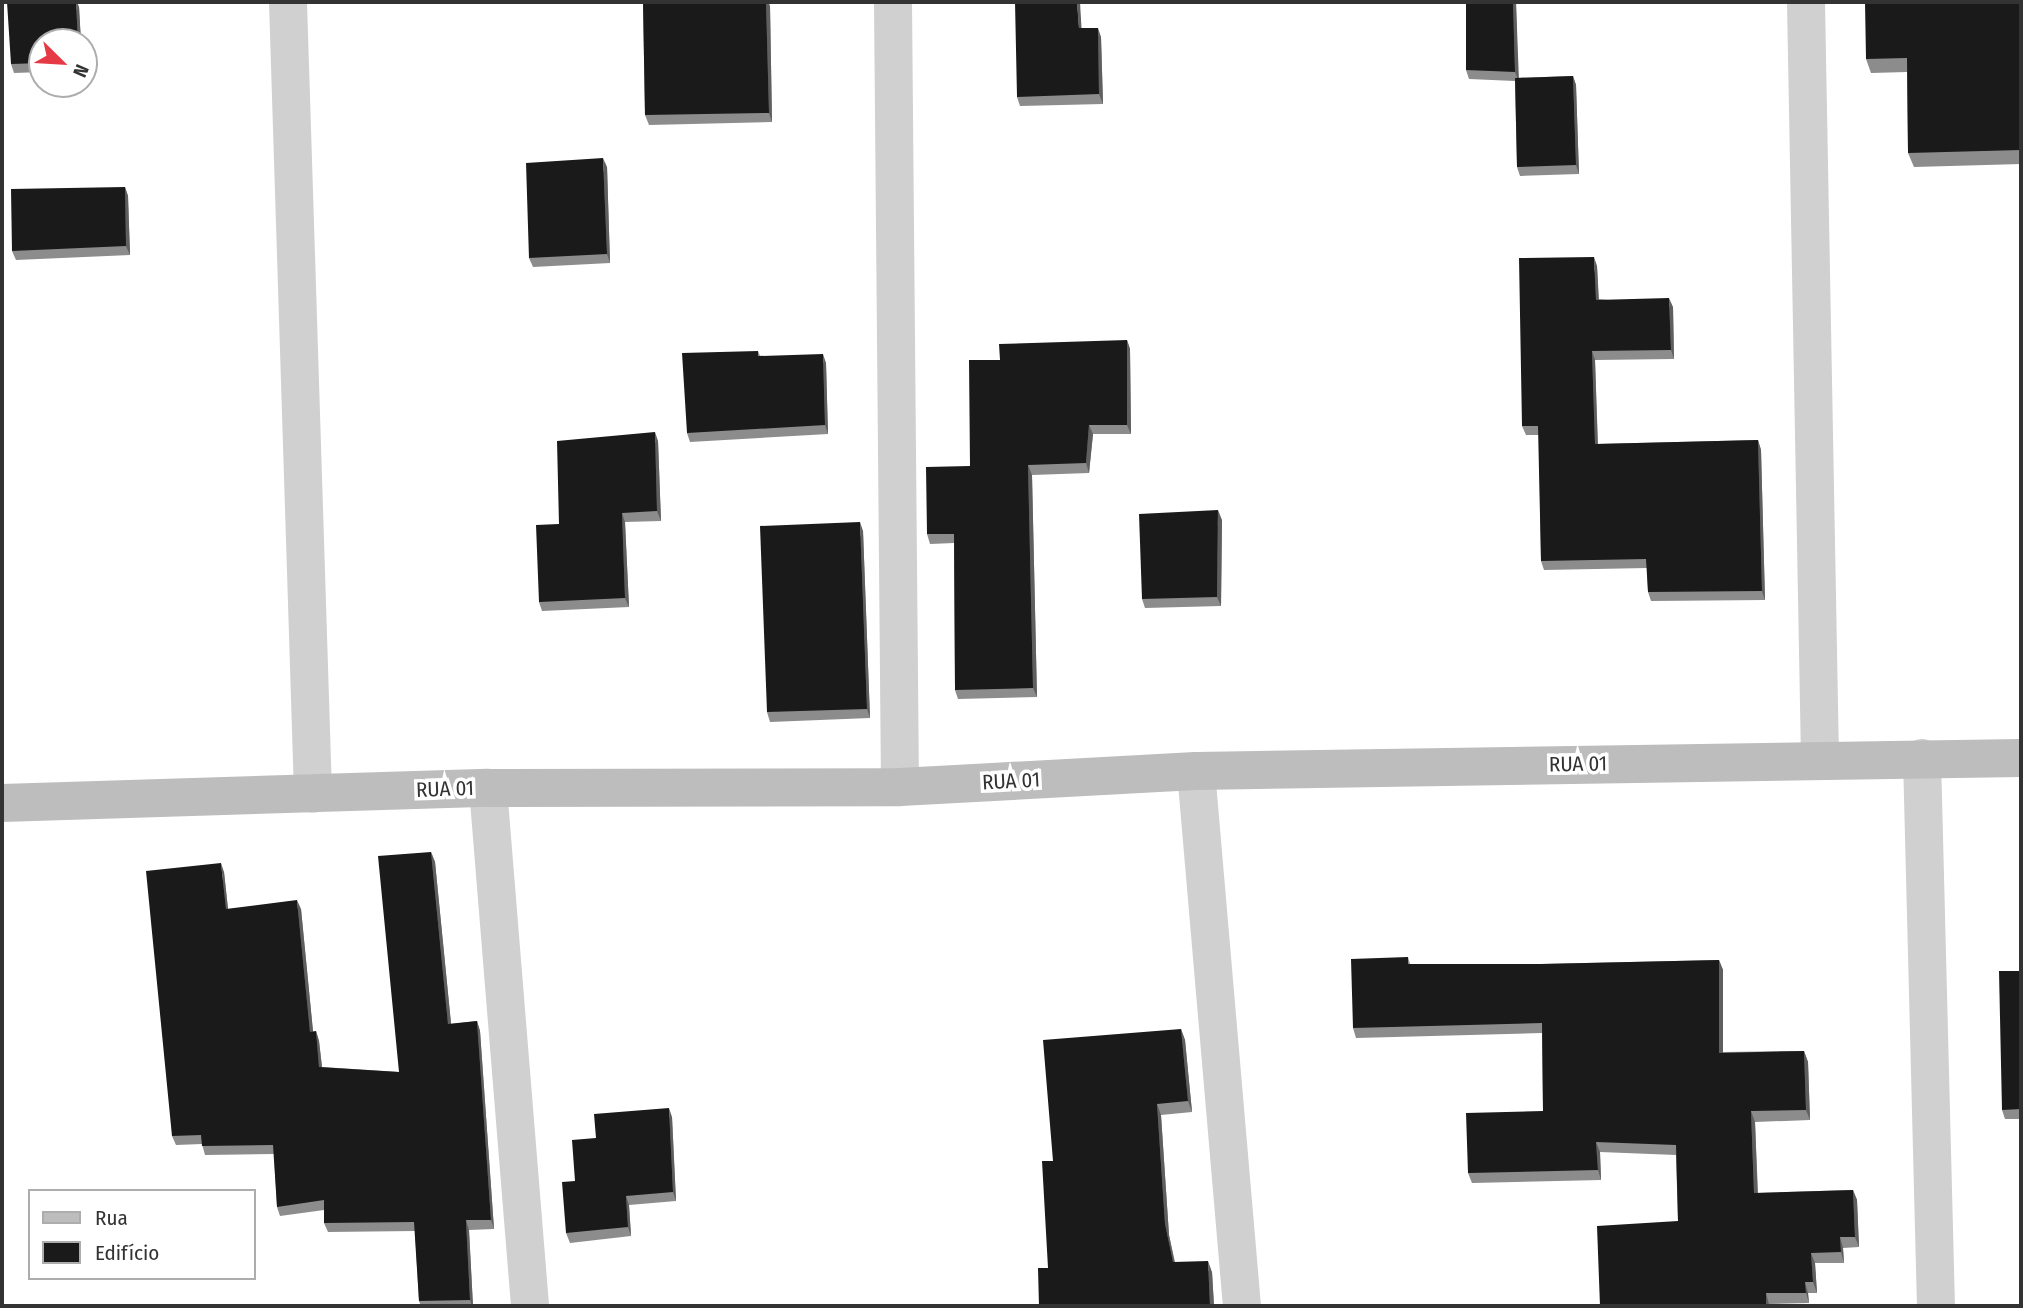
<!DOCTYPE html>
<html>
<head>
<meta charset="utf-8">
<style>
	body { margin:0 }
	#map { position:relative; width:2023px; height:1308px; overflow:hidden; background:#fff; font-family:"Fira Sans Condensed",sans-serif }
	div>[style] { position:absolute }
	.street>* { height:38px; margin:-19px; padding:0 19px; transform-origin:19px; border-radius:19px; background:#d0d0d0 }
	.secondary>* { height:38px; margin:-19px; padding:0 19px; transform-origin:19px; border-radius:19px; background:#bdbdbd }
	.wall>* { inset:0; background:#8c8c8c }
	.shaded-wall>* { inset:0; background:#5f5f5f }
	.building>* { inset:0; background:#1a1a1a }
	span { translate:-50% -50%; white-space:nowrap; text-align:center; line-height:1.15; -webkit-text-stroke:7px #fff; paint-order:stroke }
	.street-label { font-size:21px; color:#333 }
	.frame { position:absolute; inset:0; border:4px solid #333; pointer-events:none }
	.legend { position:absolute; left:28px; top:1189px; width:228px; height:91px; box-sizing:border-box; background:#fff; border:2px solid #adadad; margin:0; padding:9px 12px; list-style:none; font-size:21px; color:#333 }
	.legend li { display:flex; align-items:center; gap:14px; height:35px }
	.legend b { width:35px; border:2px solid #adadad }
	.north { position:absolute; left:28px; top:28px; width:70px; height:70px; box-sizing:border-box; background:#fff; border:2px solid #adadad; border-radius:50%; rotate:114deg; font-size:19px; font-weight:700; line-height:28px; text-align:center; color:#333 }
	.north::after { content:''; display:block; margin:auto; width:24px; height:32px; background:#e63946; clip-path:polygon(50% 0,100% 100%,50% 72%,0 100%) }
</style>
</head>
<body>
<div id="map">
	<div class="street">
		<i style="left:288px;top:2px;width:792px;rotate:88.19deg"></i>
		<i style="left:893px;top:2px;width:785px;rotate:89.49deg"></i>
		<i style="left:1806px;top:2px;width:757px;rotate:88.94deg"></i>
		<i style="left:1922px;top:758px;width:548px;rotate:88.54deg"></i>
		<i style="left:1196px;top:771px;width:537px;rotate:85.09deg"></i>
		<i style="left:488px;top:788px;width:520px;rotate:85.36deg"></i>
	</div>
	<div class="secondary">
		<i style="left:2px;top:803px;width:486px;rotate:-1.8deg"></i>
		<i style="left:488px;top:788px;width:412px;rotate:-0.1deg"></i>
		<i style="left:900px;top:787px;width:296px;rotate:-3.1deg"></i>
		<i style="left:1196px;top:771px;width:825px;rotate:-0.9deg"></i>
	</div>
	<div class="wall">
		<i style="clip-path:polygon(643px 2px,768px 2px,770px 6px,772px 122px,649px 125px,645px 115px)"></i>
		<i style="clip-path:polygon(1516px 2px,1518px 78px,1573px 76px,1576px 85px,1579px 174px,1520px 176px,1517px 167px,1515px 81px,1469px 79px,1466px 70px)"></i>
		<i style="clip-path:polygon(2021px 2px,2021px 164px,1914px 167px,1908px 153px,1907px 72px,1871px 73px,1866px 59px)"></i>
		<i style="clip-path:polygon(79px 7px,81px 42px,42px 42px,42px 72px,14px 73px,11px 64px)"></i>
		<i style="clip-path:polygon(1082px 28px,1101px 37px,1103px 104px,1020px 106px,1017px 97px)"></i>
		<i style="clip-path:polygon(607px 167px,610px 263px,533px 267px,529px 258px)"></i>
		<i style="clip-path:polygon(125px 187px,128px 196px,130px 255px,16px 260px,12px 251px)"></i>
		<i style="clip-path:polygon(1597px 266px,1599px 299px,1673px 307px,1674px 359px,1595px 360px,1598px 444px,1758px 440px,1761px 450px,1765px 600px,1651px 601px,1648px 592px,1647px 568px,1544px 570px,1541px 561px,1539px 435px,1526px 435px,1522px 426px)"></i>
		<i style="clip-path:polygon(1127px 340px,1130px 349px,1131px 434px,1093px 434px,1089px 473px,1032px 475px,1037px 697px,958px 699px,955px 690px,954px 543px,930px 544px,927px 534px,970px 466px)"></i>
		<i style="clip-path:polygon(758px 351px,760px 356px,826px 363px,828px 434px,690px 442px,687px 433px)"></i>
		<i style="clip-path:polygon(658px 441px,661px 521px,625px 522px,629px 607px,542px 611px,539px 602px,559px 524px)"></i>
		<i style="clip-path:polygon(1222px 520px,1221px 606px,1145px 608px,1142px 599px)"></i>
		<i style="clip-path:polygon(863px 531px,870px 718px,770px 722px,767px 712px)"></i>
		<i style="clip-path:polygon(431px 852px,435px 862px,451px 1024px,477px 1021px,480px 1031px,494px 1229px,469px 1230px,473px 1306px,421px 1306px,419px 1301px,415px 1231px,328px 1232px,324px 1223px,324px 1210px,280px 1216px,277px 1207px,274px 1154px,205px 1155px,202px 1144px,176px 1145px,172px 1136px,224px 872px,228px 909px,301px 909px,313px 1032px,316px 1031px,319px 1041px,322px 1067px,399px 1072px)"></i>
		<i style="clip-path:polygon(1408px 957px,1410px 964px,1541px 964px,1719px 960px,1723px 970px,1723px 1052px,1804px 1051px,1808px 1062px,1810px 1120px,1755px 1122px,1758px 1193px,1853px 1190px,1857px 1200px,1859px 1247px,1843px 1248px,1844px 1263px,1815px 1263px,1817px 1293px,1808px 1293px,1809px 1303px,1769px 1304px,1678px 1221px,1676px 1155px,1600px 1152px,1601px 1180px,1472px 1183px,1468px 1173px,1543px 1111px,1542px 1033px,1356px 1038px,1353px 1028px)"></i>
		<i style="clip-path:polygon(2021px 971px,2021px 1119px,2005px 1119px,2002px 1110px)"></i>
		<i style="clip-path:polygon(1181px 1029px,1185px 1040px,1192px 1112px,1161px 1115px,1169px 1235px,1175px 1262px,1212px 1272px,1214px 1306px,1039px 1306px,1048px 1268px,1053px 1161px)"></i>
		<i style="clip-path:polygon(672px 1117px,676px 1201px,629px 1205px,631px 1236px,570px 1243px,566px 1233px,575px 1181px,596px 1138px)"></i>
	</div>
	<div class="shaded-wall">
		<i style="clip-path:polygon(76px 2px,77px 2px,79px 7px,81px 42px,78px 42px)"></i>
		<i style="clip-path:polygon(766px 2px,768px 2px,770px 6px,772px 122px,769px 113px)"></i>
		<i style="clip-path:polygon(1077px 2px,1080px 2px,1082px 37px,1079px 28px)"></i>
		<i style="clip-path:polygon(1513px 2px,1516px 2px,1519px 82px,1515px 72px)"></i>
		<i style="clip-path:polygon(1098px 28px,1101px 37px,1103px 104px,1099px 94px)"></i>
		<i style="clip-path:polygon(1573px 76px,1576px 85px,1579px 174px,1576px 165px)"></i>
		<i style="clip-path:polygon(603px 158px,607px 167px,610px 263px,607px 254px)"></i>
		<i style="clip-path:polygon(125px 187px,128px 196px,130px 255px,126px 246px)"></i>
		<i style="clip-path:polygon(1594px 257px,1597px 266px,1599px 309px,1596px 300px)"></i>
		<i style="clip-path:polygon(1669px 298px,1673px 307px,1674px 359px,1671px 350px)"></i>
		<i style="clip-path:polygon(1127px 340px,1130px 349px,1131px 434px,1127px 425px)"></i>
		<i style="clip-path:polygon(1592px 351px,1595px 360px,1598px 454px,1595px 444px)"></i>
		<i style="clip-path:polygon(823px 354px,826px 363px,828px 434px,825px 425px)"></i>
		<i style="clip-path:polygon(1089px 425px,1093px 434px,1089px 473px,1086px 463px)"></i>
		<i style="clip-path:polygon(655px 432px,658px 441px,661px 521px,657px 511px)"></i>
		<i style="clip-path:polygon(1758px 440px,1761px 450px,1765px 600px,1762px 591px)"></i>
		<i style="clip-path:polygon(1028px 465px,1032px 475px,1037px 697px,1033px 688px)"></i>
		<i style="clip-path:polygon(1218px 510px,1222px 520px,1221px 606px,1217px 597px)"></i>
		<i style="clip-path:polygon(622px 513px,625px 522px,629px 607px,625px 598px)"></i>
		<i style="clip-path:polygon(860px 522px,863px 531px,870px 718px,867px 709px)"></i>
		<i style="clip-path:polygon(431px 852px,435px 862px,452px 1033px,448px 1024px)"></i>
		<i style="clip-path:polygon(221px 863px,224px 872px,229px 918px,226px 909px)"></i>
		<i style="clip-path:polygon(297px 900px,301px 909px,314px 1041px,310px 1032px)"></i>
		<i style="clip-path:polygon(1719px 960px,1723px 970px,1723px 1063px,1719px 1053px)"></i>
		<i style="clip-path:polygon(477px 1021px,480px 1031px,494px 1229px,491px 1220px)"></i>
		<i style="clip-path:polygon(1181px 1029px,1185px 1040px,1192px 1112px,1188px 1101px)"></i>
		<i style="clip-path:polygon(316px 1031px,319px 1041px,323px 1076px,319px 1067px)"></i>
		<i style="clip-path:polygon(1804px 1051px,1808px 1062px,1810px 1120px,1806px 1110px)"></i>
		<i style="clip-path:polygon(1157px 1104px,1161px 1115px,1169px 1235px,1177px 1274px,1173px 1262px,1165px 1224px)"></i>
		<i style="clip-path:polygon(669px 1108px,672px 1117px,676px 1201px,673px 1192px)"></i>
		<i style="clip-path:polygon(1751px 1111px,1755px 1122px,1758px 1204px,1754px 1193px)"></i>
		<i style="clip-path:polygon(1596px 1142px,1600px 1152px,1601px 1180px,1598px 1170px)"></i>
		<i style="clip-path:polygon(1853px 1190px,1857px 1200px,1859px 1247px,1855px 1237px)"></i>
		<i style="clip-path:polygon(626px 1196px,629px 1205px,631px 1236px,628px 1227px)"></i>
		<i style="clip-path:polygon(466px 1220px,469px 1230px,473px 1306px,472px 1306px,470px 1300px)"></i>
		<i style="clip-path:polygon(1840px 1237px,1843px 1248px,1844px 1263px,1841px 1252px)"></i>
		<i style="clip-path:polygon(1811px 1253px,1815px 1263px,1817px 1293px,1813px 1282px)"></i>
		<i style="clip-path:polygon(1208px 1261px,1212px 1272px,1214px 1306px,1210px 1306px)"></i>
		<i style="clip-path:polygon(1805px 1282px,1808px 1293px,1809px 1303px,1806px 1293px)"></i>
		<i style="clip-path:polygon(1766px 1293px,1769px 1304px,1769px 1306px,1766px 1306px)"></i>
	</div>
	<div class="building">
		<i style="clip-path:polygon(7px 2px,76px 2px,78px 42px,42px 42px,42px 63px,11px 64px)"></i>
		<i style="clip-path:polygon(643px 2px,766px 2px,769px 113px,645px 115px)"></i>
		<i style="clip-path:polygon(1015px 2px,1077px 2px,1079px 28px,1098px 28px,1099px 94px,1017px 97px)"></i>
		<i style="clip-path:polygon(1466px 2px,1513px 2px,1515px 72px,1466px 70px)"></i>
		<i style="clip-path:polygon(1865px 2px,2021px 2px,2021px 150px,1908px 153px,1907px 58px,1866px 59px)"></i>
		<i style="clip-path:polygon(1573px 76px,1576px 165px,1517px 167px,1515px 78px)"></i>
		<i style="clip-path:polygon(603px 158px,607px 254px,529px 258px,526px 163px)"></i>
		<i style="clip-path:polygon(125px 187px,126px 246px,12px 251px,11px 189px)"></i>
		<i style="clip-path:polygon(1594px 257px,1596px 300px,1669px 298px,1671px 350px,1592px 351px,1595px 444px,1758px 440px,1762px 591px,1648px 592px,1646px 559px,1541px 561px,1538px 426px,1522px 426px,1519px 258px)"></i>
		<i style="clip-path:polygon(1127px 340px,1127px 425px,1089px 425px,1086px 463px,1028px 465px,1033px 688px,955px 690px,954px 534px,927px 534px,926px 467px,970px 466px,969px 360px,1000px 360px,999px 344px)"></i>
		<i style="clip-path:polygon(758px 351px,758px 356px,823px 354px,825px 425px,687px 433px,682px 353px)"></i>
		<i style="clip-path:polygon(655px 432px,657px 511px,622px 513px,625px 598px,539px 602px,536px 525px,559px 524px,557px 441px)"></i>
		<i style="clip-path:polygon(1218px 510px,1217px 597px,1142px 599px,1139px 514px)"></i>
		<i style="clip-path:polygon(860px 522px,867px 709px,767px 712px,760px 526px)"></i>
		<i style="clip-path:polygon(431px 852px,448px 1024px,477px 1021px,491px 1220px,466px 1220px,470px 1300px,419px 1301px,414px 1222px,324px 1223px,324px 1200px,277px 1207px,273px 1145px,202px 1146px,201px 1135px,172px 1136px,146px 871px,221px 863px,226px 909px,297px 900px,310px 1032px,316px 1031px,319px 1067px,399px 1072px,378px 856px)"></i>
		<i style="clip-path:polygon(1408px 957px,1408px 964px,1541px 964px,1719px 960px,1719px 1053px,1804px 1051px,1806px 1110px,1751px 1111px,1754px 1193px,1853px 1190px,1855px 1237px,1840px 1237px,1841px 1252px,1811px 1253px,1813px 1282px,1805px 1282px,1806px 1293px,1766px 1293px,1766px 1306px,1600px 1306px,1597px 1226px,1678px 1221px,1676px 1145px,1596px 1142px,1598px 1170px,1468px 1173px,1466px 1113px,1543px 1111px,1542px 1023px,1353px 1028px,1351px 959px)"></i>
		<i style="clip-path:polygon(1999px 971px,2021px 971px,2021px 1109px,2002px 1110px)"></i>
		<i style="clip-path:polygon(1181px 1029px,1188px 1101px,1157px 1104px,1165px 1224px,1173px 1262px,1208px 1261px,1210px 1306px,1039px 1306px,1038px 1268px,1048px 1268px,1042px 1161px,1053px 1161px,1043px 1040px)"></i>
		<i style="clip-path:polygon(669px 1108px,673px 1192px,626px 1196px,628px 1227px,566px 1233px,562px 1182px,575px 1181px,572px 1140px,596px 1138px,594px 1114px)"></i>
	</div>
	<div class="street-label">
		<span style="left:1578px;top:764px;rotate:-1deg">RUA 01</span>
		<span style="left:1011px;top:781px;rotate:-3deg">RUA 01</span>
		<span style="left:445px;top:789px;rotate:-2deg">RUA 01</span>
	</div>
	<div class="frame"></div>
	<ul class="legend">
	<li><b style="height:9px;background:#bdbdbd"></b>Rua</li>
	<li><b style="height:19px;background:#1a1a1a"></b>Edifício</li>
	</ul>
	<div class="north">N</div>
</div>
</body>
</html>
